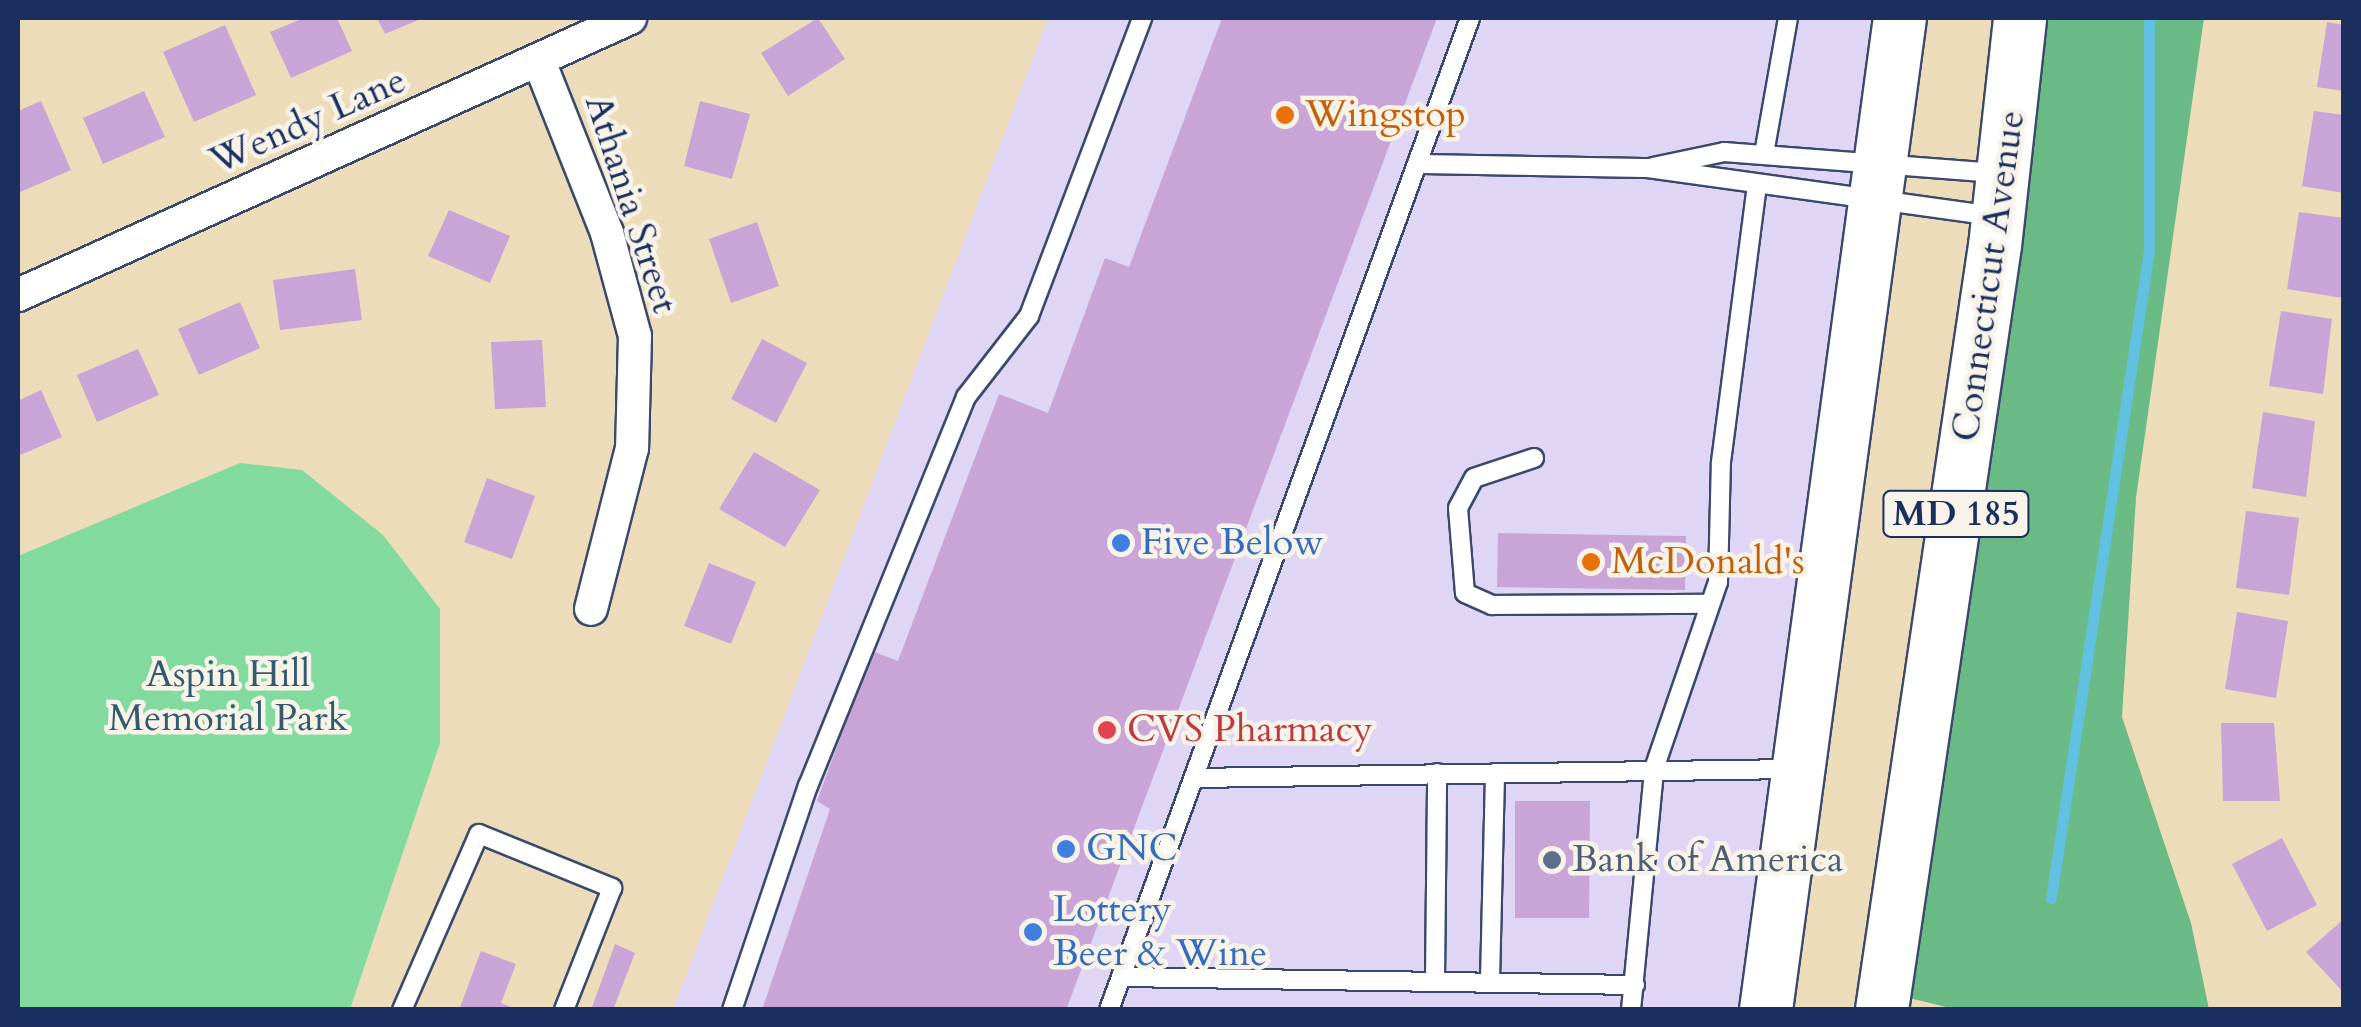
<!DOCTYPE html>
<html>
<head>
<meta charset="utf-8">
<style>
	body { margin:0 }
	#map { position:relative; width:2361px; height:1027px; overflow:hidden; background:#eddcb9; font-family:Cardo,serif }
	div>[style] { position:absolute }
	.built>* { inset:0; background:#dfd5f5 }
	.green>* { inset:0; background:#83da9f }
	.forest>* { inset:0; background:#6aba86 }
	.stream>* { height:11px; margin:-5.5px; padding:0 5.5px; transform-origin:5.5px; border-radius:5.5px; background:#62c0e1 }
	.building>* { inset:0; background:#c9a5d7 }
	.roads { filter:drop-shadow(2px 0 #3a496c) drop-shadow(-2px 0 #3a496c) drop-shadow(0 2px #3a496c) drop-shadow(0 -2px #3a496c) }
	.lane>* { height:18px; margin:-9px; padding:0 9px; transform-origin:9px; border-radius:9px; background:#fff }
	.street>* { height:32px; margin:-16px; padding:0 16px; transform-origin:16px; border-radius:16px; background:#fff }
	.primary>* { height:52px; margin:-26px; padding:0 26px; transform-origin:26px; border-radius:26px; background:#fff }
	.dots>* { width:28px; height:28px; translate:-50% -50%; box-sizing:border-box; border:5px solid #f7f3e8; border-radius:50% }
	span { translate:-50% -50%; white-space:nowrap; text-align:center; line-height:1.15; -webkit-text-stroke:9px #f7f3e8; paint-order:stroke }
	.shield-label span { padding:2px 8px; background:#f7f3e8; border:2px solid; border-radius:8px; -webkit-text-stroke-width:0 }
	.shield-label { font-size:35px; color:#1b2f5e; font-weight:700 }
	.food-label { font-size:38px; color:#c56008 }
	.left { translate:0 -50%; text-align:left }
	.street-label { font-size:38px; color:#1b2f5e }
	.shop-label { font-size:38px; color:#366cbe }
	.park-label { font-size:38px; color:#355a6e }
	.health-label { font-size:38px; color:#be3a42 }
	.service-label { font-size:38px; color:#4e5e75 }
	.frame { position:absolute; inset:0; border:20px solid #1b2f5e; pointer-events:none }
</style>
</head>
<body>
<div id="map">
	<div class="built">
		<i style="clip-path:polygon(1048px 18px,1897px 18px,1766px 1009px,673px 1010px)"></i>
	</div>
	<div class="green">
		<i style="clip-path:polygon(240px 463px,302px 470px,383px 535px,440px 609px,440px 743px,350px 1009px,18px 1009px,18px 556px)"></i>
	</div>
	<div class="forest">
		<i style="clip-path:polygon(2020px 18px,2204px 18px,2136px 498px,2122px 717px,2191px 923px,2209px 1009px,1954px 1009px,1885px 992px)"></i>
	</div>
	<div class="stream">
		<i style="left:2051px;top:898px;width:654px;rotate:-81.39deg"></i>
		<i style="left:2149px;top:251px;width:233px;rotate:-90deg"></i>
	</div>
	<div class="building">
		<i style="clip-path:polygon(304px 18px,337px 18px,352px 51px,291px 78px,270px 32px)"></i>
		<i style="clip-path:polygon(377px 18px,423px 18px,385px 34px)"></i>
		<i style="clip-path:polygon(818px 18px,845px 59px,788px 96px,761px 53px)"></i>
		<i style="clip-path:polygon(1222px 18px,1437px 18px,1066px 1010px,762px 1010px,830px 809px,817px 801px,872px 651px,898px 661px,999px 394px,1048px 413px,1105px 258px,1129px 267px)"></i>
		<i style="clip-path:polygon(2327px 22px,2344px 25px,2344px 91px,2317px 87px)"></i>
		<i style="clip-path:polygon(225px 25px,256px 95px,194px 122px,163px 52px)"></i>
		<i style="clip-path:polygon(144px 91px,165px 137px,103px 164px,83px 118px)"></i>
		<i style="clip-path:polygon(41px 101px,71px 170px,18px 193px,18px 111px)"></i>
		<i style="clip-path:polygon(700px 101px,750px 114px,732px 179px,684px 166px)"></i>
		<i style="clip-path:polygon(2314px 111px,2344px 115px,2344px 193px,2302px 186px)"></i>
		<i style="clip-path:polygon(449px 210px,510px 236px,490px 283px,428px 256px)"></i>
		<i style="clip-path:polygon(2299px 212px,2344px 218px,2343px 298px,2287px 289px)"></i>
		<i style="clip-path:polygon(757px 222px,779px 286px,731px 303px,709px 239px)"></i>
		<i style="clip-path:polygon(355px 269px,362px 320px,280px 330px,273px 280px)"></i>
		<i style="clip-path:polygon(240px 302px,260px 348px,199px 375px,178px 329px)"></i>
		<i style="clip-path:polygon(2281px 311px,2332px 319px,2323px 394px,2269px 386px)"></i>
		<i style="clip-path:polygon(762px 339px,807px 363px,776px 423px,731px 399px)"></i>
		<i style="clip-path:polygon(542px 340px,546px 407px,495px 409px,491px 342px)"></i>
		<i style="clip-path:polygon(138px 349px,159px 395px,97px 422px,77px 375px)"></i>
		<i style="clip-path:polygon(41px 390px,62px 437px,18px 456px,18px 401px)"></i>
		<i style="clip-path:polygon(2263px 412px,2315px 421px,2306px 497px,2252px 488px)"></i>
		<i style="clip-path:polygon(754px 452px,820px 490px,785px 547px,719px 509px)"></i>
		<i style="clip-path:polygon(487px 478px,535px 496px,512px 559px,464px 542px)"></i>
		<i style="clip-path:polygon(2246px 511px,2299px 518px,2289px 595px,2236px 588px)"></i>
		<i style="clip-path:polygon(1498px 533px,1686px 536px,1685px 590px,1497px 587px)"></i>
		<i style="clip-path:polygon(709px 563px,756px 582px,731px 644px,684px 626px)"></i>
		<i style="clip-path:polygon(2237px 612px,2288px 621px,2276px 698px,2225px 689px)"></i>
		<i style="clip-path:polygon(2221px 723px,2274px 723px,2280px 801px,2223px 801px)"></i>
		<i style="clip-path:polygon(1515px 801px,1590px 801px,1589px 918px,1515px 918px)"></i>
		<i style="clip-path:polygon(2282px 838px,2317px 905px,2267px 931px,2232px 864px)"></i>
		<i style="clip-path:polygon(2344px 919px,2344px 993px,2306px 952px)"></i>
		<i style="clip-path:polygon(615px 944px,635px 953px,613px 1010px,591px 1010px)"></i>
		<i style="clip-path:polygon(481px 951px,516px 964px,501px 1003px,518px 1010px,459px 1010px)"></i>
	</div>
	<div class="roads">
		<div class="lane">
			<i style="left:1764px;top:154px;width:138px;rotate:-80deg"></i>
			<i style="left:1417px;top:164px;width:231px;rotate:1deg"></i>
			<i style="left:1648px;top:168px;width:349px;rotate:7.9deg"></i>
			<i style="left:1653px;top:167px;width:73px;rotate:-11.9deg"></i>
			<i style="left:1724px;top:152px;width:276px;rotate:4.4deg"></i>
			<i style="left:1534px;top:458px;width:63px;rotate:161.6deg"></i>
			<i style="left:1474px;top:478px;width:34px;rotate:118deg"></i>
			<i style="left:1458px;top:508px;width:85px;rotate:85.3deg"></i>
			<i style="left:1465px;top:593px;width:30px;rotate:24deg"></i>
			<i style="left:1492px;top:605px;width:217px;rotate:-0.3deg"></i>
			<i style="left:1194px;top:778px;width:601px;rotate:-0.86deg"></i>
			<i style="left:1121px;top:977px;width:514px;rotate:0.89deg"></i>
			<i style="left:1435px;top:979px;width:206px;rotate:-89.4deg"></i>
			<i style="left:1490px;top:980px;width:207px;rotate:-88.6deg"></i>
			<i style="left:402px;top:1010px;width:192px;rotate:-66.4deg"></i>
			<i style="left:479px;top:834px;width:144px;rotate:22.1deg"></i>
			<i style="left:612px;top:888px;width:131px;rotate:111.5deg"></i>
			<i style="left:732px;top:1010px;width:237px;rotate:-71.3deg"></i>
			<i style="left:808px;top:786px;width:420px;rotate:-67.9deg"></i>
			<i style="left:966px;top:397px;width:103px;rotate:-52.1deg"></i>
			<i style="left:1029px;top:316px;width:319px;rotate:-69.2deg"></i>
			<i style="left:1109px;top:1010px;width:1056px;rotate:-70deg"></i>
			<i style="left:1631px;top:1010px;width:242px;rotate:-84.5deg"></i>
			<i style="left:1654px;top:769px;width:198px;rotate:-71.1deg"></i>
			<i style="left:1718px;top:582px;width:120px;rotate:-88.6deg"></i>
			<i style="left:1721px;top:462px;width:279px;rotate:-82.6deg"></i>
		</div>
		<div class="street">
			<i style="left:539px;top:61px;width:185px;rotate:68.4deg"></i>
			<i style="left:607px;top:233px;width:107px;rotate:74.8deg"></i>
			<i style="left:635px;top:336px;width:112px;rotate:91.5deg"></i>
			<i style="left:632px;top:448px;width:166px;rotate:104.3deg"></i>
			<i style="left:18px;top:295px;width:672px;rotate:-24.35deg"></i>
		</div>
		<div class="primary">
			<i style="left:1766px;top:1010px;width:1001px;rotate:-82.31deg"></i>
			<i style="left:1882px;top:1010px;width:772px;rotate:-81.59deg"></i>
			<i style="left:1995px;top:246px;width:229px;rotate:-83.7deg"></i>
		</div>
	</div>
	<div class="dots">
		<i style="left:1285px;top:115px;background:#e8710a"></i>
		<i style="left:1121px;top:543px;background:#3f7fe0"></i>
		<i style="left:1591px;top:562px;background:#e8710a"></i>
		<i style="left:1107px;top:730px;background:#e0444e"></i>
		<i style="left:1066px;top:849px;background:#3f7fe0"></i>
		<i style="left:1552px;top:860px;background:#5c6f8a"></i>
		<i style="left:1033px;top:932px;background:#3f7fe0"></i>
	</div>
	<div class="shield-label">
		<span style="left:1956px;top:514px">MD 185</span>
	</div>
	<div class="food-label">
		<span class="left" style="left:1305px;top:115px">Wingstop</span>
		<span class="left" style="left:1611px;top:562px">McDonald's</span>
	</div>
	<div class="street-label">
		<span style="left:308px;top:121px;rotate:-24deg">Wendy Lane</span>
		<span style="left:631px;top:204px;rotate:72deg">Athania Street</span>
		<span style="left:1989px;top:276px;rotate:-82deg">Connecticut Avenue</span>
	</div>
	<div class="shop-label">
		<span class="left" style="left:1141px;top:543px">Five Below</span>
		<span class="left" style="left:1086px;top:849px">GNC</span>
		<span class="left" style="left:1053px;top:932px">Lottery<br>Beer &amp; Wine</span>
	</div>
	<div class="park-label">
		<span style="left:228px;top:697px">Aspin Hill<br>Memorial Park</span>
	</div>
	<div class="health-label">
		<span class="left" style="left:1127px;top:730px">CVS Pharmacy</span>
	</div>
	<div class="service-label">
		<span class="left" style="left:1572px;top:860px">Bank of America</span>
	</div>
	<div class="frame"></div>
</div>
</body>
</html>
